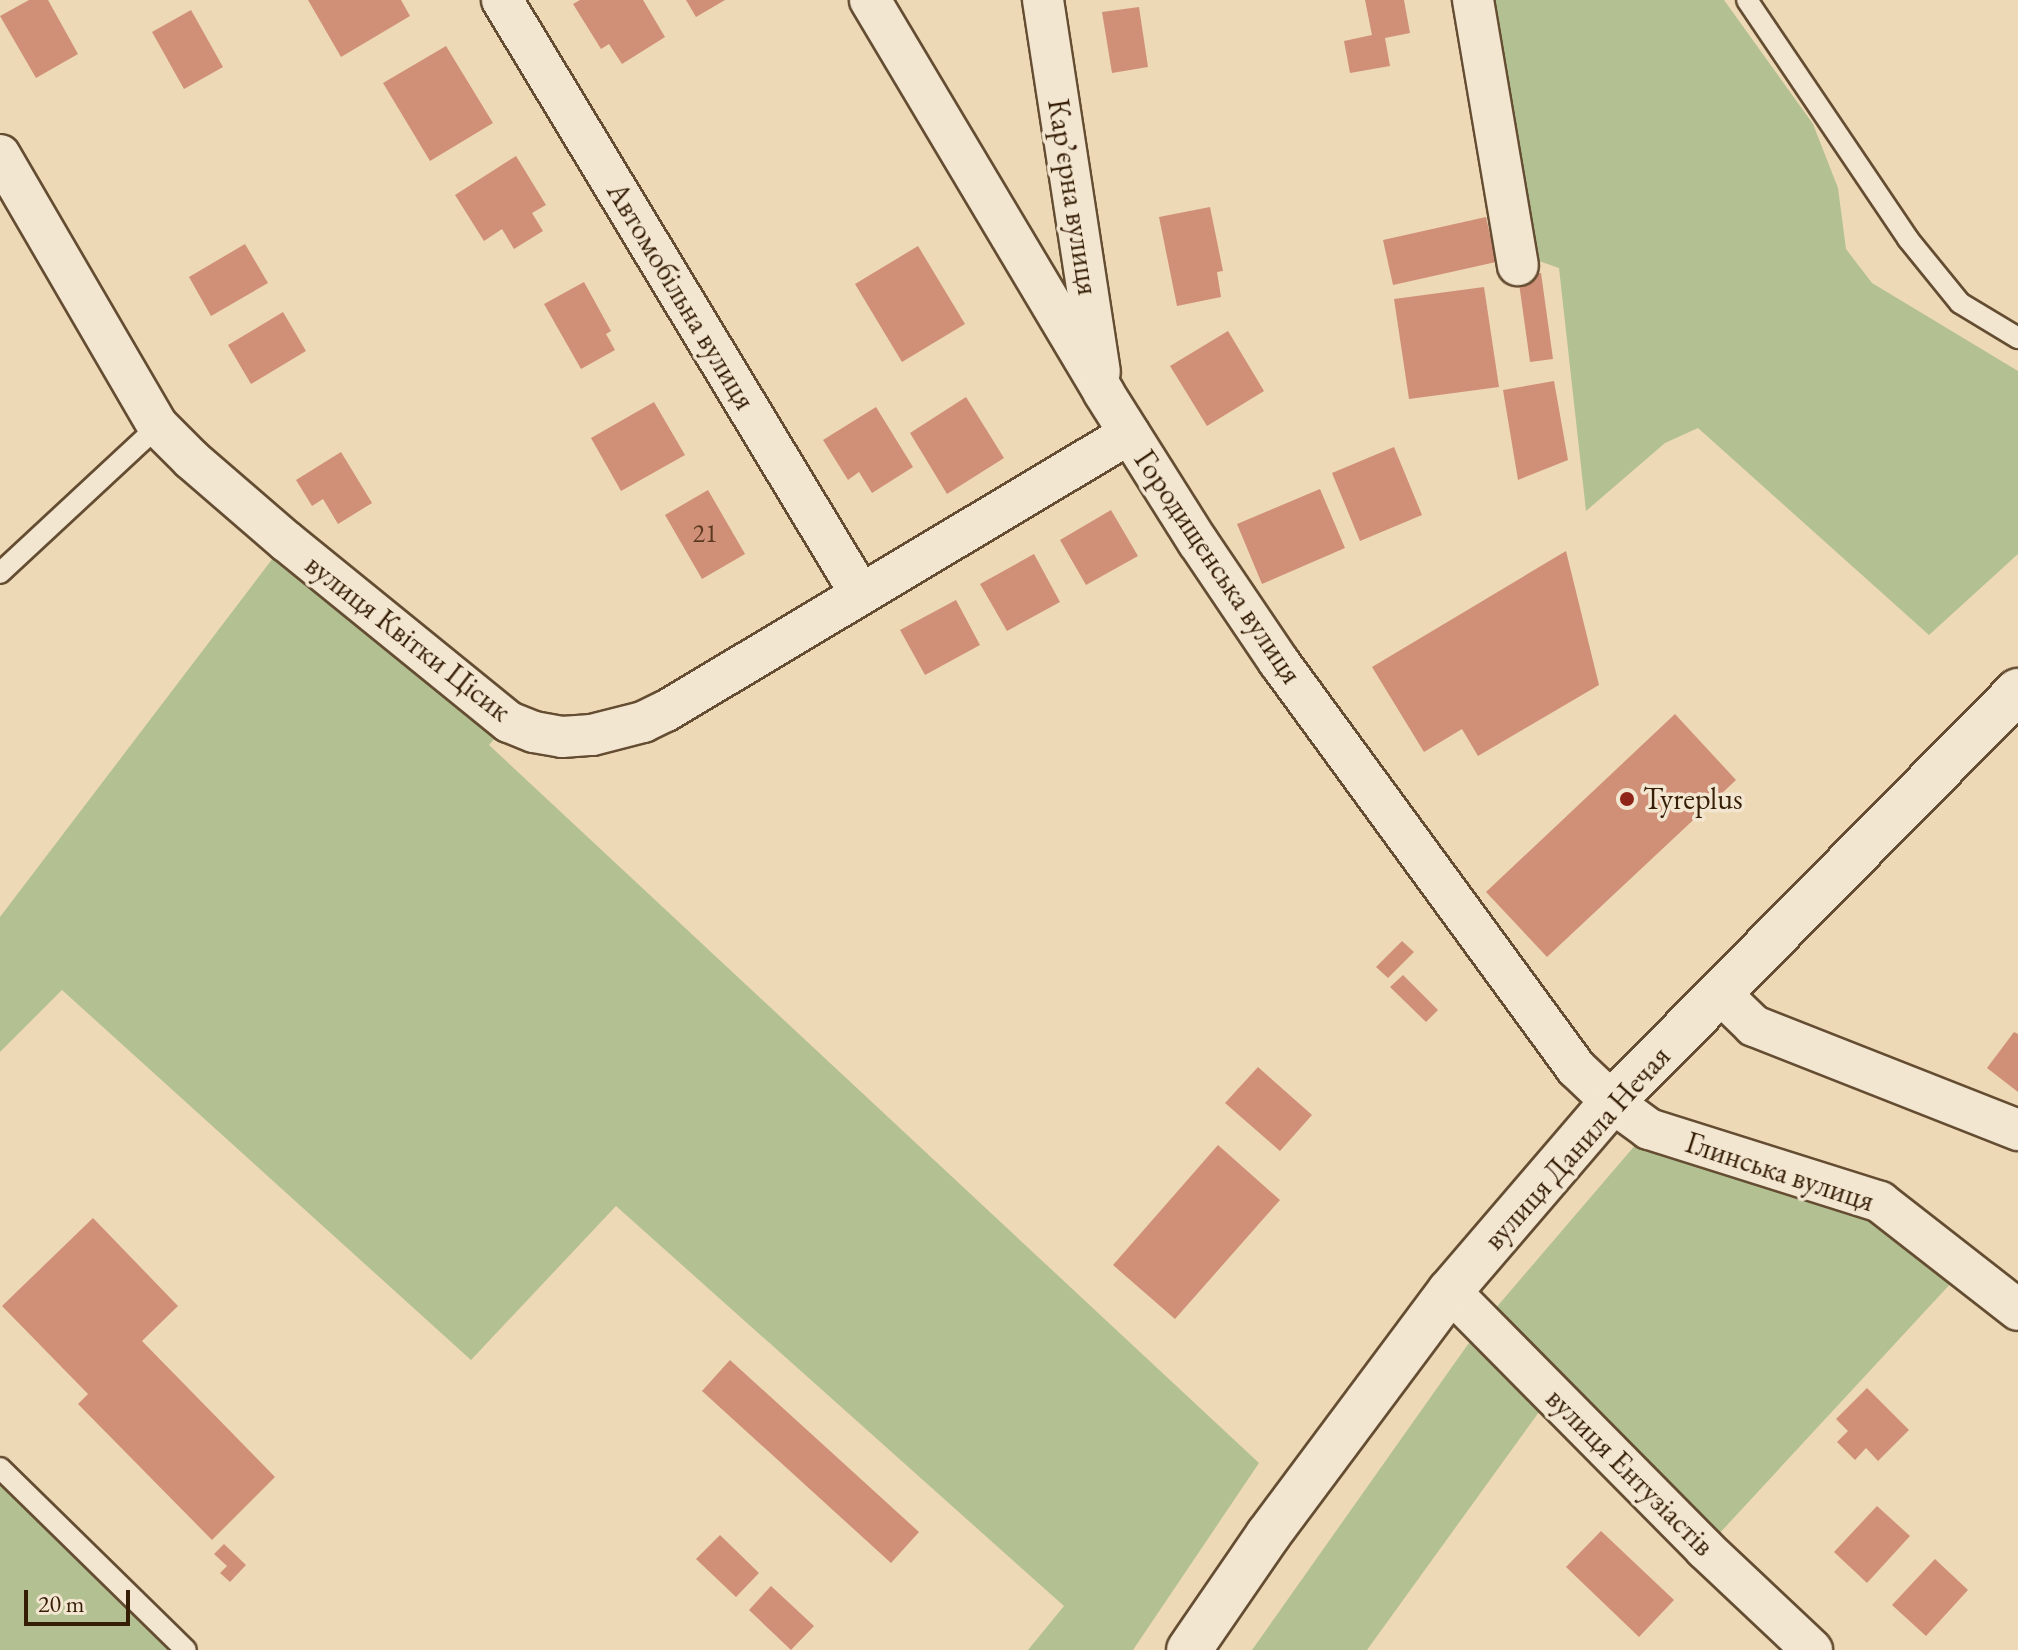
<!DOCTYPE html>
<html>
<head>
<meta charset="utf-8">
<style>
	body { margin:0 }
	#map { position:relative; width:2018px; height:1650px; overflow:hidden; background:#edd9b6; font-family:"EB Garamond",serif }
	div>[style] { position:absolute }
	.green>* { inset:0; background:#b3c092 }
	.building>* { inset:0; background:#d09077 }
	.roads { filter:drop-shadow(2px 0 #644d32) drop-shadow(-2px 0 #644d32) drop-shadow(0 2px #644d32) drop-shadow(0 -2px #644d32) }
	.service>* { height:20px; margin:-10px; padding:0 10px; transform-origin:10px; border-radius:10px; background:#f3e6d0 }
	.minor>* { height:40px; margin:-20px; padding:0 20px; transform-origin:20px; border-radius:20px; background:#f3e6d0 }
	.secondary>* { height:44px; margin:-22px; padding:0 22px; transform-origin:22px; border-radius:22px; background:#f3e6d0 }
	.dots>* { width:22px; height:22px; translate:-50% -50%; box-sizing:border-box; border:4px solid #f3e6d0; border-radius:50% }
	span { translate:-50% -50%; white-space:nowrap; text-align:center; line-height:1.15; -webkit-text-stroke:7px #f3e6d0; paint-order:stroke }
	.number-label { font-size:26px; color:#5c3a22 }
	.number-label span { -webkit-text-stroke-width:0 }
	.street-label { font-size:30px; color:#361e06 }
	.poi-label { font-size:30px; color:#361e06 }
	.left { translate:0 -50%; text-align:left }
	.scale { position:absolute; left:24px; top:1590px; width:106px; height:36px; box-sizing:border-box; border:4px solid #361e06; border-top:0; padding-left:10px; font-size:24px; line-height:28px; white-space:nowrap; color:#361e06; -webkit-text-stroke:6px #f3e6d0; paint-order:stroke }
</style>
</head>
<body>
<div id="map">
	<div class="green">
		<i style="clip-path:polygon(1488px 0,1724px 0,1813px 124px,1838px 188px,1846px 249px,1872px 283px,2018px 371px,2018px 554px,1929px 635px,1698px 428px,1665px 443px,1586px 511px,1559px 268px,1533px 259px)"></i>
		<i style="clip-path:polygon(286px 541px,509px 722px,489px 745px,1259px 1463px,1133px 1650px,1028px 1650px,1064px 1606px,616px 1206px,471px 1360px,62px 990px,0 1052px,0 917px)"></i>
		<i style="clip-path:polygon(1649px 1129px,1850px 1190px,1965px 1268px,1705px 1549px,1552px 1394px,1367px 1650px,1252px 1650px,1483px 1323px)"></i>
		<i style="clip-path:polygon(0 1468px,186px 1650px,0 1650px)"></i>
	</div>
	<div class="building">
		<i style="clip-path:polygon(29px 0,48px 0,78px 54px,36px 78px,0 16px)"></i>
		<i style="clip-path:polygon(308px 0,401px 0,410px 16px,341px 57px)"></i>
		<i style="clip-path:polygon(580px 0,643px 0,665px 37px,622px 64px,609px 44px,601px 49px,573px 4px)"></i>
		<i style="clip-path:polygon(686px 0,725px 0,696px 17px)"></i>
		<i style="clip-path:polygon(1365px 0,1404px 0,1410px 33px,1385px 38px,1390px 66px,1350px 73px,1344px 41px,1372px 35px)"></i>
		<i style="clip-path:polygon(1139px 7px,1148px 67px,1112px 73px,1102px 12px)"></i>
		<i style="clip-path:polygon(191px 10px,223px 67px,184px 89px,152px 32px)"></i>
		<i style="clip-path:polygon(446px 46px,493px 123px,430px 161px,383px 83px)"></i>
		<i style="clip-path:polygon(516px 156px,546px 205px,532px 213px,543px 231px,514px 249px,502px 229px,484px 241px,455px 195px)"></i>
		<i style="clip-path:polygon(1210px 207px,1223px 271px,1217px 272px,1221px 297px,1177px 306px,1159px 217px)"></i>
		<i style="clip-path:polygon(1486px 217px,1496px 262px,1393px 285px,1383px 240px)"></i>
		<i style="clip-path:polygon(245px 244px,268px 283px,211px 316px,189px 277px)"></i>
		<i style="clip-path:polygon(918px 246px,965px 324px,902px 362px,855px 284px)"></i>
		<i style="clip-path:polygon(1541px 273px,1553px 359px,1530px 362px,1518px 276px)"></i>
		<i style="clip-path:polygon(584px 282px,611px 331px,606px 334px,615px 350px,581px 369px,544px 304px)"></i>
		<i style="clip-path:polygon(1484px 287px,1499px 387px,1409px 399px,1394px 299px)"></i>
		<i style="clip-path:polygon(283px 312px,306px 351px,251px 384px,228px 345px)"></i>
		<i style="clip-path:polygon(1228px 331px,1264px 391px,1207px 426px,1170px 366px)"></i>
		<i style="clip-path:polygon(1554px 381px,1568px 460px,1518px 480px,1503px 390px)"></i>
		<i style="clip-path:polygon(966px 397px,1004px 458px,947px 494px,910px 433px)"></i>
		<i style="clip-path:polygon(654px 402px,685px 455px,621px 491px,591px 438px)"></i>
		<i style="clip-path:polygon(876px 407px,913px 467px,872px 493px,859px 472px,848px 480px,823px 440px)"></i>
		<i style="clip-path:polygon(1394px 447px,1422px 515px,1360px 541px,1332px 473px)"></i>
		<i style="clip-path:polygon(341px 452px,372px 503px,338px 524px,323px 499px,312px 506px,296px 480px)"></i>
		<i style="clip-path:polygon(1320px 489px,1345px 548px,1262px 584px,1237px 524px)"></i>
		<i style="clip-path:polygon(708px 490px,745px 554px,702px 579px,665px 515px)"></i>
		<i style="clip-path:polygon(1111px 510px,1138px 556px,1086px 585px,1060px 540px)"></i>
		<i style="clip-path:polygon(1566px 551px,1599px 685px,1478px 756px,1462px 729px,1424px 752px,1372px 667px)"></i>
		<i style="clip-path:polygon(1034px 554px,1060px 602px,1007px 631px,980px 584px)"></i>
		<i style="clip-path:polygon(956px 600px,980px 645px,925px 675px,900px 630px)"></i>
		<i style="clip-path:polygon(1675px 714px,1736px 780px,1547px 957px,1486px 892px)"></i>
		<i style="clip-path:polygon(1402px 941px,1414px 952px,1388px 978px,1376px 967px)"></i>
		<i style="clip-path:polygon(1403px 975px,1438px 1010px,1426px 1022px,1390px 987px)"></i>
		<i style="clip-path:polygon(2014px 1032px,2018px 1034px,2018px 1092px,1987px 1068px)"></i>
		<i style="clip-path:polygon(1258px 1067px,1312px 1115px,1280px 1151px,1225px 1103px)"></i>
		<i style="clip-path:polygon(1218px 1145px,1280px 1200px,1175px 1319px,1113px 1265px)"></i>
		<i style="clip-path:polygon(93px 1218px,178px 1306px,142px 1341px,275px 1477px,212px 1540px,78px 1404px,88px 1394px,2px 1306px)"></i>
		<i style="clip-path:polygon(730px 1360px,919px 1532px,891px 1563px,702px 1391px)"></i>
		<i style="clip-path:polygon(1867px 1388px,1909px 1430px,1878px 1461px,1866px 1448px,1855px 1460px,1837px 1442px,1848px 1431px,1836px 1419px)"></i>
		<i style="clip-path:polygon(1877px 1506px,1910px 1536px,1867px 1583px,1834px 1552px)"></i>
		<i style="clip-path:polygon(1601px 1531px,1674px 1600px,1639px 1637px,1566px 1567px)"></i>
		<i style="clip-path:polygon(720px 1535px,759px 1573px,736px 1597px,696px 1559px)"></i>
		<i style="clip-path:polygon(224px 1544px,246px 1565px,230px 1582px,220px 1573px,227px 1566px,214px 1554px)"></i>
		<i style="clip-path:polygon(1935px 1559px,1968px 1590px,1926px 1636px,1892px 1605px)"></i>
		<i style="clip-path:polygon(771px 1586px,814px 1626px,791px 1650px,749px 1610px)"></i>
	</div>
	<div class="roads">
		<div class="service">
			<i style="left:1747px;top:0;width:288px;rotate:56deg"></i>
			<i style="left:1908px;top:239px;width:82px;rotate:50.9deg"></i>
			<i style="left:1960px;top:303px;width:68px;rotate:31.1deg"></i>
			<i style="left:0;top:573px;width:216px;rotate:-42.9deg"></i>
			<i style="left:0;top:1468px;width:260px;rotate:44.4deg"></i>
		</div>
		<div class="minor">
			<i style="left:502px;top:0;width:693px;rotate:58.88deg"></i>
			<i style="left:870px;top:0;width:457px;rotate:59.2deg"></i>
			<i style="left:1104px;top:393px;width:176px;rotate:57.8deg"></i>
			<i style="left:1198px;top:542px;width:145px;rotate:56deg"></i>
			<i style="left:1279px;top:662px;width:503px;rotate:53.81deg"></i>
			<i style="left:1576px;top:1068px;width:50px;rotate:43.4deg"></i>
			<i style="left:1612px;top:1102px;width:46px;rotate:36.1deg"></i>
			<i style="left:1649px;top:1129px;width:242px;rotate:17.5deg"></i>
			<i style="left:1880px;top:1202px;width:175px;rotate:38deg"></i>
			<i style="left:1043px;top:0;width:376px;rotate:81.3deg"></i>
			<i style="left:1473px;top:0;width:269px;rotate:80.4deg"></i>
			<i style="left:0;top:155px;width:314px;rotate:59.8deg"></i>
			<i style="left:158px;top:426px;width:48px;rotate:45deg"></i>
			<i style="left:192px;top:460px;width:124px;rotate:40.8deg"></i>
			<i style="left:286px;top:541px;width:287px;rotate:39.1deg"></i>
			<i style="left:509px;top:722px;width:27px;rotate:22deg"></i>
			<i style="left:534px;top:732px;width:28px;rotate:10deg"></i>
			<i style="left:562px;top:737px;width:30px;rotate:-4deg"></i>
			<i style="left:592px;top:735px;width:53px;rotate:-14.3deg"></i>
			<i style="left:643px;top:722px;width:25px;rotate:-26deg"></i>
			<i style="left:666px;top:711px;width:540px;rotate:-30.89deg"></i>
			<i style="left:1720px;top:993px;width:47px;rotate:44.1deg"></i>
			<i style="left:1754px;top:1026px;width:284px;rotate:21.5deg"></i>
			<i style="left:1450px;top:1291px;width:363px;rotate:45.3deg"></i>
			<i style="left:1705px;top:1549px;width:147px;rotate:43.3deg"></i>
		</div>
		<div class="secondary">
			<i style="left:1189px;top:1650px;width:140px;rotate:-55.5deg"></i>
			<i style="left:1268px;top:1535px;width:304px;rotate:-53.3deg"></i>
			<i style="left:1450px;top:1291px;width:249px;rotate:-49.4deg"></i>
			<i style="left:1612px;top:1102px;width:578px;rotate:-45.35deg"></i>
		</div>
	</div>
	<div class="dots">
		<i style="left:1627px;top:799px;background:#8f2418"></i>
	</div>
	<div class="number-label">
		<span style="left:705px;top:534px">21</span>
	</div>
	<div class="street-label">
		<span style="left:1073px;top:197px;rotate:81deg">Карʼєрна вулиця</span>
		<span style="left:681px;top:296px;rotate:59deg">Автомобільна вулиця</span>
		<span style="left:1218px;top:567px;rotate:56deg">Городищенська вулиця</span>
		<span style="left:408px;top:638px;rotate:38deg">вулиця Квітки Цісик</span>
		<span style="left:1577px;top:1148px;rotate:-48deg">вулиця Данила Нечая</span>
		<span style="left:1780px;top:1172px;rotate:18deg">Глинська вулиця</span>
		<span style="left:1630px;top:1472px;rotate:45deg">вулиця Ентузіастів</span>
	</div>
	<div class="poi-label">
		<span class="left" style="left:1643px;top:799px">Tyreplus</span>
	</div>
	<div class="scale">20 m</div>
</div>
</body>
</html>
